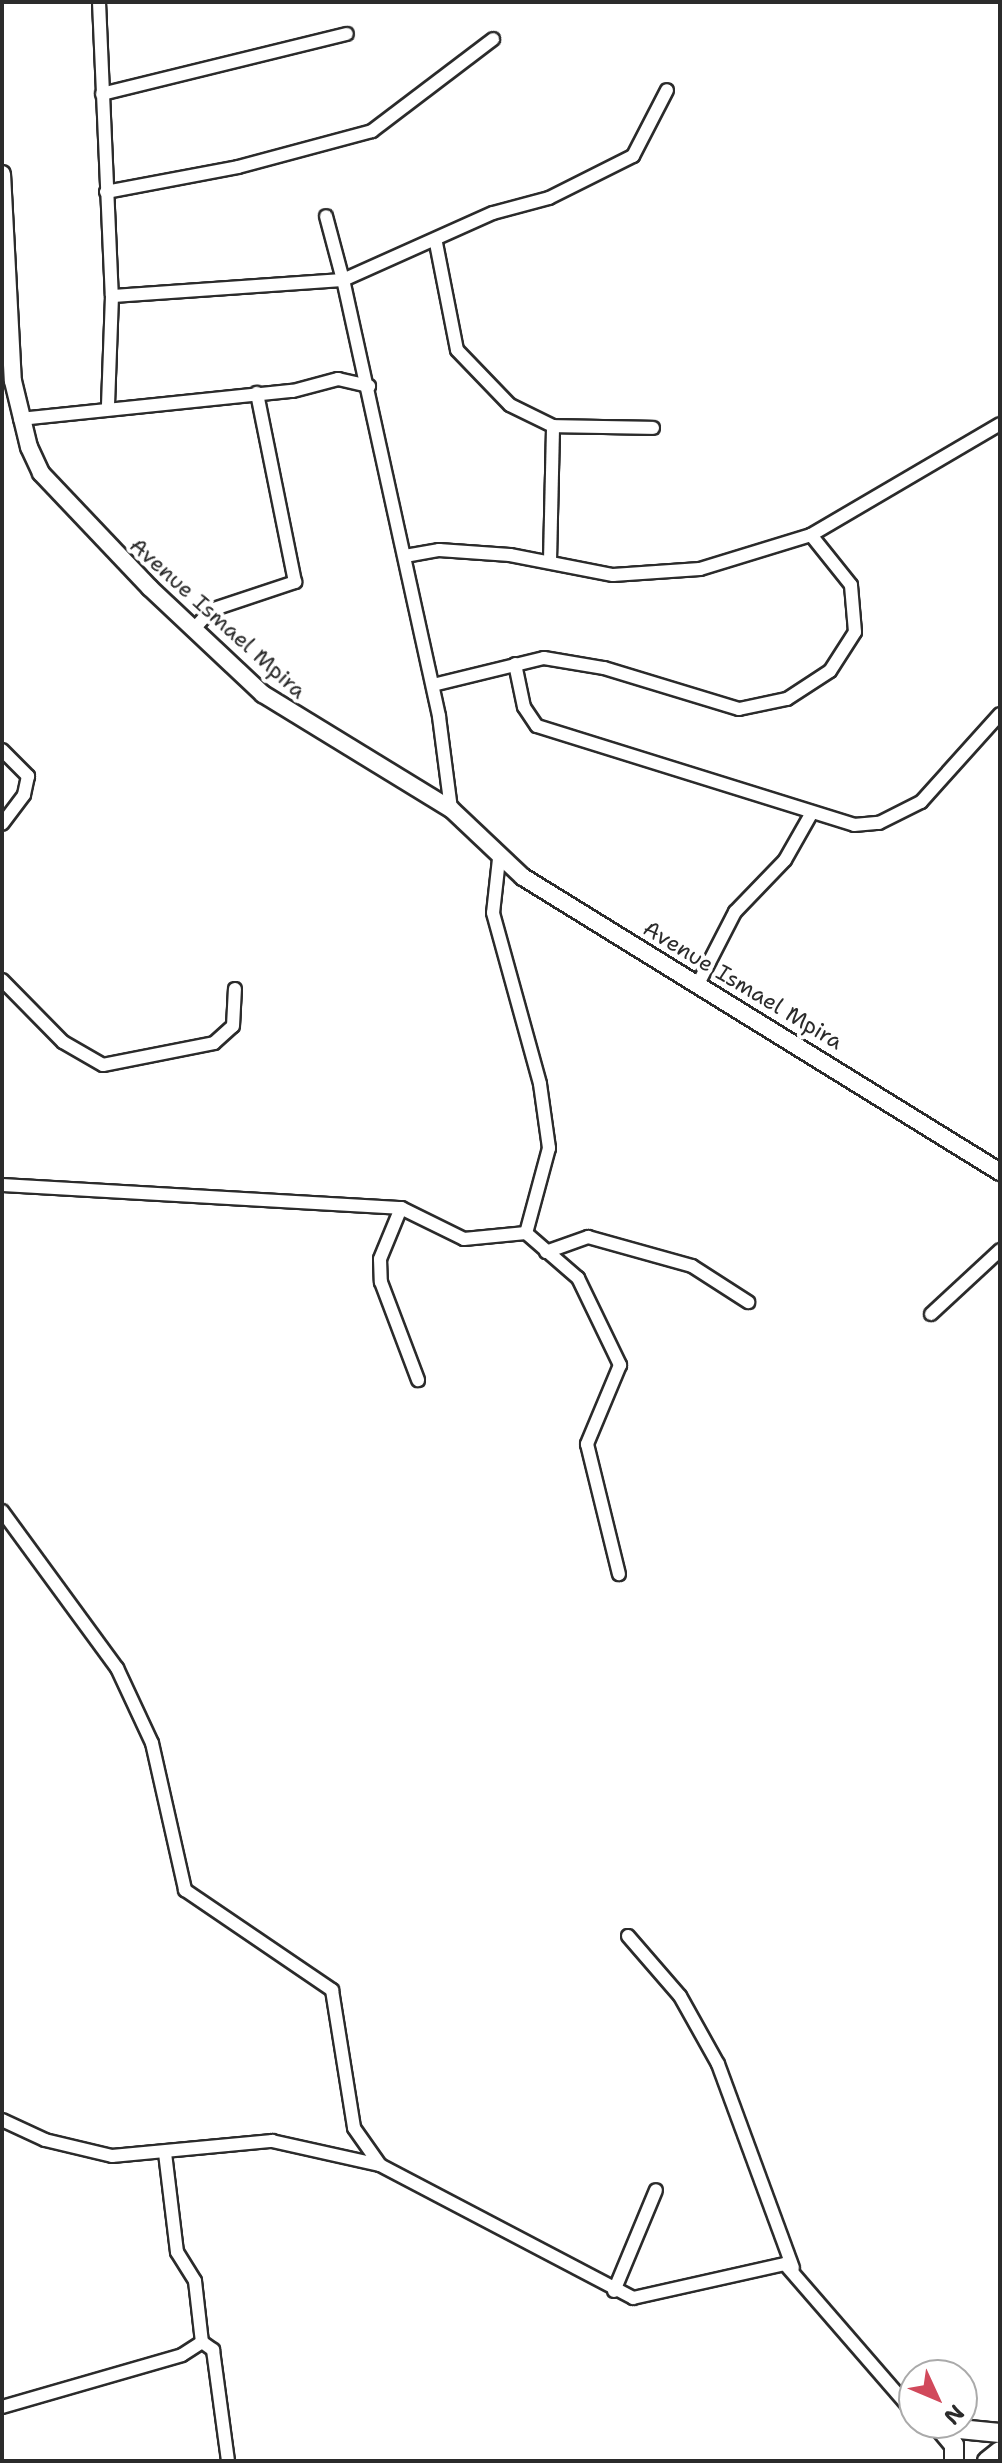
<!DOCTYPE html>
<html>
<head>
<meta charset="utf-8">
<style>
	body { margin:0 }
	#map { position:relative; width:1002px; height:2463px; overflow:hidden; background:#fff; font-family:"Shantell Sans",sans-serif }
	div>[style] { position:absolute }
	.roads { filter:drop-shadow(2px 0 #2b2b2b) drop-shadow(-2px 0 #2b2b2b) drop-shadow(0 2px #2b2b2b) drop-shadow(0 -2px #2b2b2b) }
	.minor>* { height:12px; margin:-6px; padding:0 6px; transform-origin:6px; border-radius:6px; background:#fff }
	.major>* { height:16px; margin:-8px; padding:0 8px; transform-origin:8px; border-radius:8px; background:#fff }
	.highway>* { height:18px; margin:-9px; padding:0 9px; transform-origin:9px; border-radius:9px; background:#fff }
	span { translate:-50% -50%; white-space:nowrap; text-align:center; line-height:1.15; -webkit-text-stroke:8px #fff; paint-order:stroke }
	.street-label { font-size:22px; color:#2b2b2b }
	.frame { position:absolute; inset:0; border:4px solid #2b2b2b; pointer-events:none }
	.north { position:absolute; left:898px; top:2359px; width:80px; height:80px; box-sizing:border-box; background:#fff; border:2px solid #aaa; border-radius:50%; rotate:134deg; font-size:22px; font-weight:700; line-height:32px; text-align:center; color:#2b2b2b }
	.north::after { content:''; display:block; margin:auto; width:28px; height:36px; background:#d1495b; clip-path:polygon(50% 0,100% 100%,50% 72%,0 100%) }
</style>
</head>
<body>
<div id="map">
	<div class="roads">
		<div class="minor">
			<i style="left:99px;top:2px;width:294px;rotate:87.5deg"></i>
			<i style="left:112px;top:296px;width:111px;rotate:92.1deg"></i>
			<i style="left:102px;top:94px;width:252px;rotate:-13.8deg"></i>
			<i style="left:106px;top:192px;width:134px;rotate:-10.7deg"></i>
			<i style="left:238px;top:167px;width:139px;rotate:-15deg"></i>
			<i style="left:372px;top:131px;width:152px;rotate:-37.2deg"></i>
			<i style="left:436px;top:243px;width:109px;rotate:78.9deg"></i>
			<i style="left:457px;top:350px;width:76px;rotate:46.1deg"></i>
			<i style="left:510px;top:405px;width:48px;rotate:26deg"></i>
			<i style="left:553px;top:426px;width:100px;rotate:1.1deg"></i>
			<i style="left:112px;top:296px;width:232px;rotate:-4deg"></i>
			<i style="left:343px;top:280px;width:66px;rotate:-104.9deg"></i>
			<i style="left:20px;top:419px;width:274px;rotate:-5.9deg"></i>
			<i style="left:293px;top:391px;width:47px;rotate:-14.9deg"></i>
			<i style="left:338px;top:379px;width:32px;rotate:13deg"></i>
			<i style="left:405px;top:556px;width:35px;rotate:-10deg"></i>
			<i style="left:439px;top:550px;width:71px;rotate:4deg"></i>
			<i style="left:510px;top:555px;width:105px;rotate:11deg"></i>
			<i style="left:613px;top:575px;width:87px;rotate:-3.9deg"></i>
			<i style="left:700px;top:569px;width:116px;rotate:-17deg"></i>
			<i style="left:811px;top:535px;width:219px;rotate:-30.4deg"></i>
			<i style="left:550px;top:561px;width:135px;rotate:-88.7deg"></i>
			<i style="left:193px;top:630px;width:27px;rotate:-48deg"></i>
			<i style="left:211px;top:610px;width:89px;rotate:-18.4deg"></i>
			<i style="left:295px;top:582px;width:193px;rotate:-101.4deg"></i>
			<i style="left:515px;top:664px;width:44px;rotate:78.2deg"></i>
			<i style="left:524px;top:707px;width:23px;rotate:56deg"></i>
			<i style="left:537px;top:726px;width:332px;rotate:17.3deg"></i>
			<i style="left:854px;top:825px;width:25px;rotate:-5deg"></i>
			<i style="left:879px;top:823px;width:47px;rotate:-26.6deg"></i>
			<i style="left:921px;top:802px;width:118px;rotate:-48.1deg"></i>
			<i style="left:433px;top:685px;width:114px;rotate:-13.7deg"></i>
			<i style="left:544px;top:658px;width:61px;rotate:9.5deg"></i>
			<i style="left:604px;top:668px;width:141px;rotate:16.9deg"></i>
			<i style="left:739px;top:709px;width:49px;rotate:-11.8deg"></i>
			<i style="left:787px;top:699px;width:51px;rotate:-33.1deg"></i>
			<i style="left:830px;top:671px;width:46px;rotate:-57.3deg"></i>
			<i style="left:855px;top:632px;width:47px;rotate:-94.9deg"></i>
			<i style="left:851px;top:585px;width:64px;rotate:-128.7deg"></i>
			<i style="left:2px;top:750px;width:37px;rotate:45deg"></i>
			<i style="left:28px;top:776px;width:19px;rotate:102deg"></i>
			<i style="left:24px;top:795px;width:36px;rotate:127deg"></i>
			<i style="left:451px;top:809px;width:94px;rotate:-97.4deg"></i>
			<i style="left:439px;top:716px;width:446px;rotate:-102.4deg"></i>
			<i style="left:343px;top:280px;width:164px;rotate:-24.1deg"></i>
			<i style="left:493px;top:213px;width:58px;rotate:-15deg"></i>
			<i style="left:549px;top:198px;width:94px;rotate:-26.6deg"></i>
			<i style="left:633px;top:156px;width:74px;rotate:-62.7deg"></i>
			<i style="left:499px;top:859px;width:54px;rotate:96.3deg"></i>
			<i style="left:493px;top:913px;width:177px;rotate:74.6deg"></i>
			<i style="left:540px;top:1084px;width:65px;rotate:82deg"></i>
			<i style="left:549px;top:1148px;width:88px;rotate:105.1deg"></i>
			<i style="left:526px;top:1233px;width:69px;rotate:40.9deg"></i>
			<i style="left:578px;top:1278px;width:97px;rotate:64.2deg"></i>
			<i style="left:620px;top:1365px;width:86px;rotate:112.7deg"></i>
			<i style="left:587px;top:1444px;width:134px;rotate:76.2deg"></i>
			<i style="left:2px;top:980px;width:87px;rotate:45.5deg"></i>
			<i style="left:63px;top:1042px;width:46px;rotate:29.9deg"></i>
			<i style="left:103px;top:1065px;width:113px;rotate:-11.2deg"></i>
			<i style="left:214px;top:1043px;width:25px;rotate:-42deg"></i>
			<i style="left:233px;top:1026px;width:37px;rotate:-87deg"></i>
			<i style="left:699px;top:982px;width:79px;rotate:-62.8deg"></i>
			<i style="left:735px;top:912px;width:72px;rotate:-46.1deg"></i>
			<i style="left:785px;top:860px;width:51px;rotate:-60.4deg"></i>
			<i style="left:2px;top:1185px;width:400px;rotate:3.3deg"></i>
			<i style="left:401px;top:1208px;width:70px;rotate:26.2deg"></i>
			<i style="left:464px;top:1239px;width:62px;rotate:-5.5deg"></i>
			<i style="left:401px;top:1208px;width:55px;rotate:112.4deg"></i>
			<i style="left:380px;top:1259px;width:23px;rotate:88deg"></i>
			<i style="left:381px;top:1282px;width:105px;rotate:69.3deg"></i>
			<i style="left:546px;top:1252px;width:45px;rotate:-19.7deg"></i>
			<i style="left:588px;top:1237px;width:108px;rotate:15.6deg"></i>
			<i style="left:692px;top:1266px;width:67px;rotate:32.7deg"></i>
			<i style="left:931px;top:1314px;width:94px;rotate:-42.8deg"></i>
			<i style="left:2px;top:1511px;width:195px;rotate:53.8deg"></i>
			<i style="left:117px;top:1668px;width:83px;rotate:65deg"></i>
			<i style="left:152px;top:1743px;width:151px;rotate:77.3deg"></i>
			<i style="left:185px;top:1890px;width:178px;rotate:34.2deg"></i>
			<i style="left:332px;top:1990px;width:140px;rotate:80.9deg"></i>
			<i style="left:354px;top:2128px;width:45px;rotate:54.9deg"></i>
			<i style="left:628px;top:1936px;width:79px;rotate:49.1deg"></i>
			<i style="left:680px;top:1996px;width:78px;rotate:60.8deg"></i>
			<i style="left:718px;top:2064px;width:217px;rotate:69.8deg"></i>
			<i style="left:2px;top:2120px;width:47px;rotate:24.9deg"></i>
			<i style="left:45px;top:2140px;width:69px;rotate:13.4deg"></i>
			<i style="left:112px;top:2156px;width:161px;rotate:-5.4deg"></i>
			<i style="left:272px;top:2141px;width:111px;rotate:12.5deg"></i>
			<i style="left:380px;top:2165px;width:286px;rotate:27.7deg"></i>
			<i style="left:633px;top:2298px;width:156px;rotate:-12.6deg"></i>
			<i style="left:785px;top:2264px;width:197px;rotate:49.1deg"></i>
			<i style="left:165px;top:2153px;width:100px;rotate:83.1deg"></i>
			<i style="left:177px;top:2252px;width:34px;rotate:58deg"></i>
			<i style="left:195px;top:2281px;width:61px;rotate:83.5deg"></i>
			<i style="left:614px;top:2291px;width:109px;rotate:-67.4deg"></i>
			<i style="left:2px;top:2407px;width:187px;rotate:-16.1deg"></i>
			<i style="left:182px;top:2355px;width:24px;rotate:-33deg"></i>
			<i style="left:202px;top:2342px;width:14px;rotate:36deg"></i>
			<i style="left:213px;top:2350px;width:112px;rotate:82.3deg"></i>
		</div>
		<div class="major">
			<i style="left:2px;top:174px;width:207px;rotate:87deg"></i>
			<i style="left:13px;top:381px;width:68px;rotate:76.4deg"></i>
			<i style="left:29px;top:447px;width:29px;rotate:65deg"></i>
			<i style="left:41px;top:473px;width:158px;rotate:46.5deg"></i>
			<i style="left:150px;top:588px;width:155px;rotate:43.2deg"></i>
			<i style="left:263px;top:694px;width:220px;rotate:31.5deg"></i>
			<i style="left:451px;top:809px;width:99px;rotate:43.4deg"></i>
			<i style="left:523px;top:877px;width:561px;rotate:31.73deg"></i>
		</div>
		<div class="highway">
			<i style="left:939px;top:2427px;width:61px;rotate:5.6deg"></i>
			<i style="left:939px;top:2427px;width:23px;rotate:50deg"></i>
			<i style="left:954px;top:2445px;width:16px;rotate:90deg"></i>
			<i style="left:987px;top:2461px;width:16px;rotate:-38deg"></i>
		</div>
	</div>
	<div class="street-label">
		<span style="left:218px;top:618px;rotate:42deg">Avenue Ismael Mpira</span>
		<span style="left:743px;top:985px;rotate:31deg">Avenue Ismael Mpira</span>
	</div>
	<div class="frame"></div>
	<div class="north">N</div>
</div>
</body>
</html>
